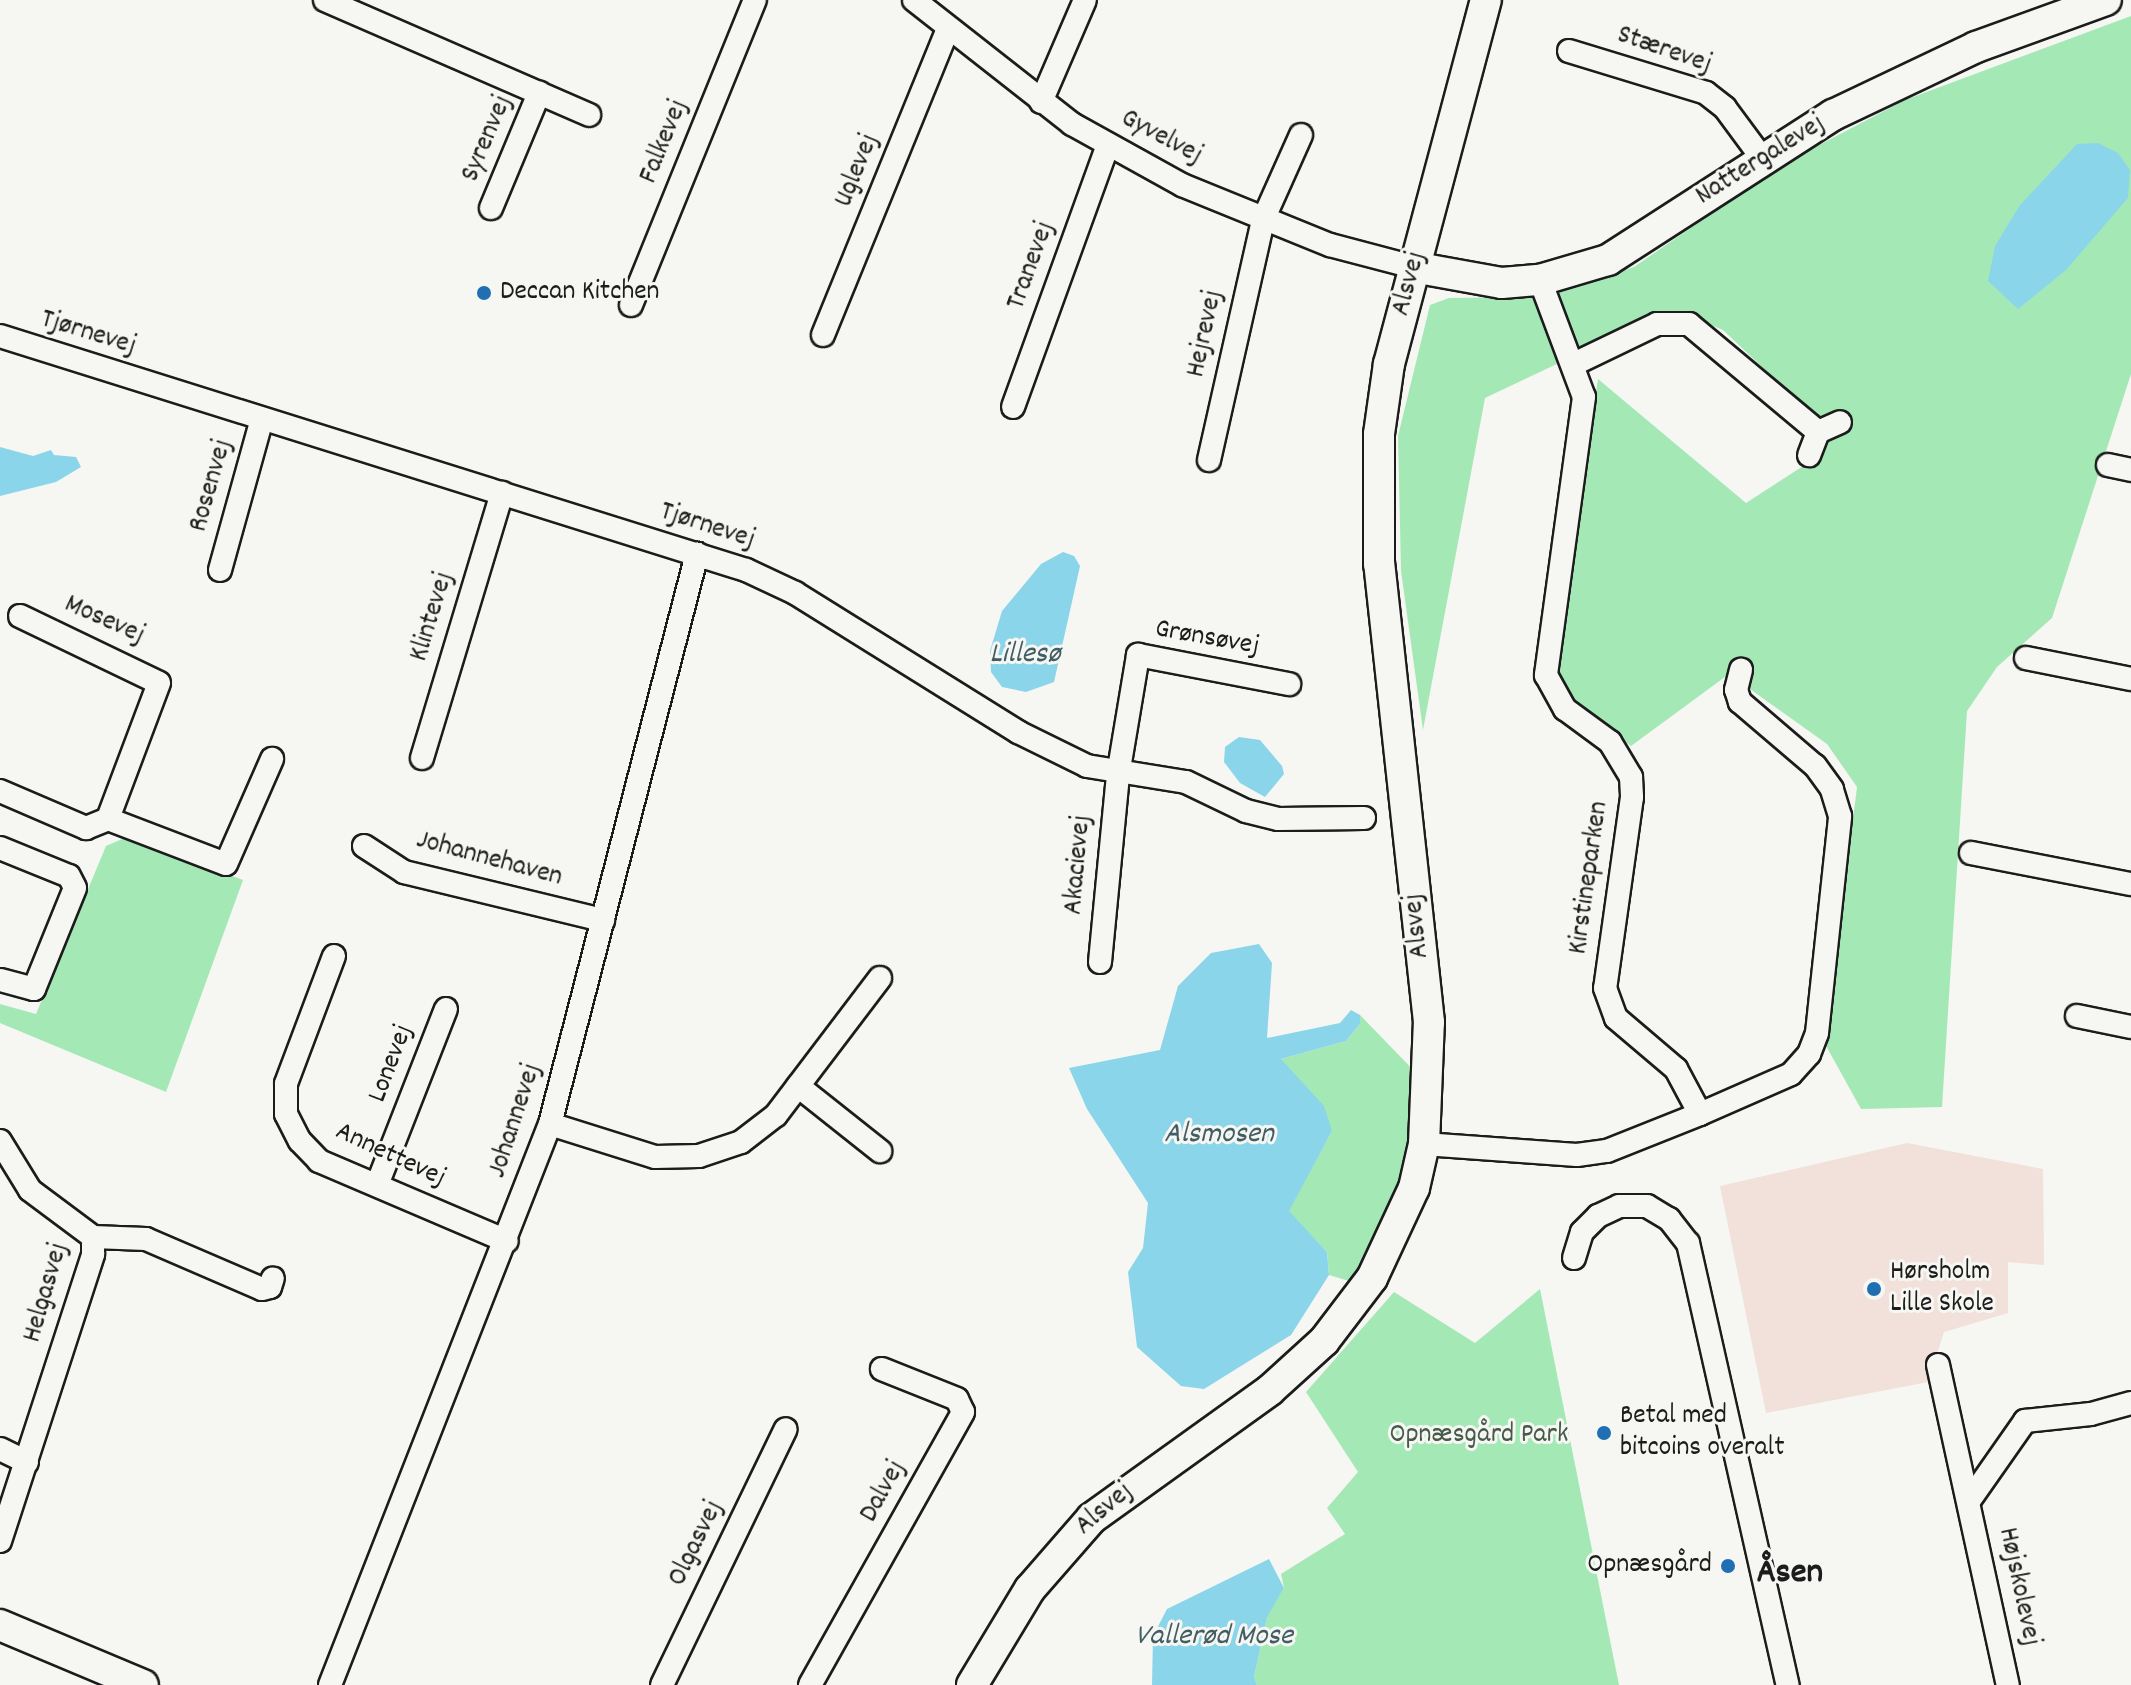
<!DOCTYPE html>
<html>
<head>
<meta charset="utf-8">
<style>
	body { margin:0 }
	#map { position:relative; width:2131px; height:1685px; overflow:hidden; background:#f6f6f2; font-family:Dekko,sans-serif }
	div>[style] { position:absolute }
	.built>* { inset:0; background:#f2e0da }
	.green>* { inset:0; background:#a4e9b5 }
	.water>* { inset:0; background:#8ad5ea }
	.roads { filter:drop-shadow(2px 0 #1c1c1c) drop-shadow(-2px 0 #1c1c1c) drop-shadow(0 2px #1c1c1c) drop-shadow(0 -2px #1c1c1c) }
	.street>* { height:22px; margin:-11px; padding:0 11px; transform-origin:11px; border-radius:11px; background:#f6f6f2 }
	.secondary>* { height:30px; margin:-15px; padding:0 15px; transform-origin:15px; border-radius:15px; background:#f6f6f2 }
	.dots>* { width:22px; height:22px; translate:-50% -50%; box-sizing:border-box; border:4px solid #f6f6f2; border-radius:50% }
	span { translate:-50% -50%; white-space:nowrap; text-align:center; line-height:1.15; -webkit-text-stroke:6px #f6f6f2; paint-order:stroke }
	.street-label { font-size:28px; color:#1c1c1c }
	.poi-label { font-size:28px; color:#1c1c1c }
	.left { translate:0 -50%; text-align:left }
	.right { translate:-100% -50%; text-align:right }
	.park-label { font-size:28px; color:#455a4a }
	.water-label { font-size:30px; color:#425d64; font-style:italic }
	.district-label { font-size:36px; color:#1c1c1c; font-weight:700 }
</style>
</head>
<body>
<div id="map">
	<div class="built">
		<i style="clip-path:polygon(1907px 1143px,2043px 1169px,2044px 1265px,2008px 1262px,2008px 1313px,1944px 1332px,1928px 1382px,1766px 1413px,1720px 1186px)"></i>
	</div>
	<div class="green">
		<i style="clip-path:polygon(2131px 16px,2131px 374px,2052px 618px,1997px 667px,1967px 711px,1942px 1107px,1861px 1109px,1825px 1044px,1857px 787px,1827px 744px,1729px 674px,1631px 746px,1572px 702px,1554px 669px,1598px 379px,1746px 503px,1814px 459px,1819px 421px,1723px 330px,1697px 319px,1654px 318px,1485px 398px,1423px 730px,1401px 571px,1398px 436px,1430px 305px,1449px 298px,1532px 297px,1634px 267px,1785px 163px,1905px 100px)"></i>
		<i style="clip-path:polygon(129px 836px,243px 880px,166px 1092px,0 1023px,0 1004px,36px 1014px,106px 846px)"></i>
		<i style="clip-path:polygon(1360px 1015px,1421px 1078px,1415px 1135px,1399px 1188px,1377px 1238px,1349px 1281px,1329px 1275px,1327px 1252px,1288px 1211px,1332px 1131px,1281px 1059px,1346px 1041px,1360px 1024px)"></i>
		<i style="clip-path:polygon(1540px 1289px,1619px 1685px,1257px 1685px,1254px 1677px,1267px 1616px,1284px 1588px,1281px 1574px,1345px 1534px,1327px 1508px,1358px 1472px,1306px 1392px,1394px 1292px,1475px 1343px)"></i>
	</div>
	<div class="water">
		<i style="clip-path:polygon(2098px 143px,2118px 153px,2130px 170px,2128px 198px,2066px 270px,2018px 309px,1988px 281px,1995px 246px,2020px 205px,2077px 144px)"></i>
		<i style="clip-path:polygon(0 447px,33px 456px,51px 450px,54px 455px,76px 457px,81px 467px,56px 482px,0 496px)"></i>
		<i style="clip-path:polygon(1063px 552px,1074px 556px,1080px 566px,1054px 682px,1026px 692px,1002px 687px,991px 672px,990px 651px,1002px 611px,1041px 564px)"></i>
		<i style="clip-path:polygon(1239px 737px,1260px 740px,1282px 766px,1284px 774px,1265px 797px,1240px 783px,1224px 762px,1225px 747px)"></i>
		<i style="clip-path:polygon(1259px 944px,1272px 963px,1267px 1038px,1340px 1023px,1351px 1010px,1360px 1015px,1360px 1024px,1346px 1041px,1281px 1059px,1324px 1106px,1332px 1131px,1289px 1211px,1327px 1252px,1329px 1275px,1291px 1335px,1204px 1389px,1181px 1386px,1137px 1347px,1128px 1272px,1143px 1248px,1148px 1203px,1087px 1109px,1069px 1068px,1160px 1050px,1178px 986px,1211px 953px)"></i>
		<i style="clip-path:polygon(1269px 1559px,1284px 1588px,1267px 1617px,1254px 1677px,1257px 1685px,1152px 1685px,1153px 1636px,1167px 1609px)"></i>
	</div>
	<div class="roads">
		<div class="street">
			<i style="left:325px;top:0;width:288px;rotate:23.5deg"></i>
			<i style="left:914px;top:0;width:201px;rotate:38.1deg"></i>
			<i style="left:1072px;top:124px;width:126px;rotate:29deg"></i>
			<i style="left:1182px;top:185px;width:160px;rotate:22.1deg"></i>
			<i style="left:1330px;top:245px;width:86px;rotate:14.8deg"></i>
			<i style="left:1569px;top:51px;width:143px;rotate:17deg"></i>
			<i style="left:1706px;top:93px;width:24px;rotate:38deg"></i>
			<i style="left:1725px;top:108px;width:62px;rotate:53.5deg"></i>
			<i style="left:1041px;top:102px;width:111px;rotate:-66.7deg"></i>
			<i style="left:491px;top:208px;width:125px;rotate:-67.3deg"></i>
			<i style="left:1540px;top:280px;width:125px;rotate:69.4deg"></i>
			<i style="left:1584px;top:397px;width:281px;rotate:97.8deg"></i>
			<i style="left:1546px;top:675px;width:39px;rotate:61deg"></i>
			<i style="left:1565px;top:709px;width:56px;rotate:36.3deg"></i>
			<i style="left:1610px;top:742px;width:41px;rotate:59deg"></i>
			<i style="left:1631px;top:777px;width:20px;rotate:87deg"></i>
			<i style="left:1632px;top:797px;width:193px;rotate:98deg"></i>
			<i style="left:1605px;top:988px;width:32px;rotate:70deg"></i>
			<i style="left:1616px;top:1018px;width:79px;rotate:40.4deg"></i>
			<i style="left:1676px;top:1069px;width:51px;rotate:61.9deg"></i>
			<i style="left:1700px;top:1114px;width:99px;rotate:-23.7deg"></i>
			<i style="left:1791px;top:1074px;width:27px;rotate:-48deg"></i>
			<i style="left:1809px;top:1054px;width:22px;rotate:-69deg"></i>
			<i style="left:1817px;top:1033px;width:218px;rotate:-83.9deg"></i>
			<i style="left:1840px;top:816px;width:28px;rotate:-107deg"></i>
			<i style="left:1832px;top:789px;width:29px;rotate:-126deg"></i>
			<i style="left:1815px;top:766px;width:99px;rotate:-139.5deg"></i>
			<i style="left:1740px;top:702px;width:13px;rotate:-108deg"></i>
			<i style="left:1736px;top:690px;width:21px;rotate:-76deg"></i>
			<i style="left:631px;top:305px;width:329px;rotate:-67.9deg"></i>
			<i style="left:823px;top:335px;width:331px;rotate:-67.8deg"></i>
			<i style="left:0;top:336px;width:782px;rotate:17.42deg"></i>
			<i style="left:746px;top:570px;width:54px;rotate:25.1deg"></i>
			<i style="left:795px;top:593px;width:263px;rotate:31.9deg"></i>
			<i style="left:1018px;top:732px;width:77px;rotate:26.2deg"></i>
			<i style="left:1087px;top:766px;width:100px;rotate:9.2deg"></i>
			<i style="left:1186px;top:782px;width:67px;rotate:25.8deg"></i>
			<i style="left:1246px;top:811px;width:33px;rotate:14deg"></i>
			<i style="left:1278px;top:819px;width:86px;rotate:-0.7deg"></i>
			<i style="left:1574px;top:364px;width:92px;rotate:-25.7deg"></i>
			<i style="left:1657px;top:324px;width:32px"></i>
			<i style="left:1689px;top:324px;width:168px;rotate:39.9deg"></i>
			<i style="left:1818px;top:432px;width:25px;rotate:111deg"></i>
			<i style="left:1013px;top:407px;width:279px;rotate:-70.1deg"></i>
			<i style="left:1818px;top:432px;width:24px;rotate:-24deg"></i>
			<i style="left:1209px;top:460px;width:246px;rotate:-77.3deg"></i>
			<i style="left:1263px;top:220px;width:93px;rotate:-65.9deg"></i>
			<i style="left:2108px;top:465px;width:24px;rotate:12deg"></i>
			<i style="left:220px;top:570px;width:157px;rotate:-74.5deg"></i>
			<i style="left:20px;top:616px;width:154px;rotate:25.7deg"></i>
			<i style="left:159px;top:683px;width:145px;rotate:110.6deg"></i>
			<i style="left:2026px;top:658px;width:107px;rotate:11.3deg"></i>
			<i style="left:422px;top:758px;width:277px;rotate:-73.2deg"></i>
			<i style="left:0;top:791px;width:94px;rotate:23.3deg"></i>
			<i style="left:86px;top:828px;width:24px;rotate:-22deg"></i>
			<i style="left:108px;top:819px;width:126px;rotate:20.9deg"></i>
			<i style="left:226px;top:864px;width:115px;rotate:-66.3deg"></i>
			<i style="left:364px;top:846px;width:48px;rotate:33deg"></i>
			<i style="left:404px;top:872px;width:205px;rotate:13.6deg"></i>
			<i style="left:0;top:848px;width:74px;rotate:22.1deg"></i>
			<i style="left:69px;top:876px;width:13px;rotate:63deg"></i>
			<i style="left:75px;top:888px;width:109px;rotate:112.1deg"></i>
			<i style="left:34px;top:989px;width:35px;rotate:-165deg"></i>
			<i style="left:1971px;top:853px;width:163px;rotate:11deg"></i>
			<i style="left:334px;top:956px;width:137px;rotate:110.6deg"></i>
			<i style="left:286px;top:1084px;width:30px;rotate:90deg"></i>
			<i style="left:286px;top:1114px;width:30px;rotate:63deg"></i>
			<i style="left:300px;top:1141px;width:28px;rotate:46deg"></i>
			<i style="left:319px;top:1161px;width:204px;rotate:23.1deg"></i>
			<i style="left:1100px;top:962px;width:188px;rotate:-84.5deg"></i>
			<i style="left:1118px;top:775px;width:122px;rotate:-80.5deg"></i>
			<i style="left:1138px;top:655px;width:154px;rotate:10.9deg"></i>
			<i style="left:2077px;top:1016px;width:55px;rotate:11.5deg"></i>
			<i style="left:798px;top:1086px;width:105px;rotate:38.4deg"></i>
			<i style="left:550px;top:1124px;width:110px;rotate:17.4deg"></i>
			<i style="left:655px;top:1157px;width:44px;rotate:-1.3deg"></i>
			<i style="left:699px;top:1156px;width:44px;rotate:-18.4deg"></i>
			<i style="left:741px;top:1142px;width:44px;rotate:-37.6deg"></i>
			<i style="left:776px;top:1115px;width:172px;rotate:-52.8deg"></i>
			<i style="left:0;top:1141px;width:57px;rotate:58.5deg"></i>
			<i style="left:30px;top:1190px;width:79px;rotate:36.7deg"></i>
			<i style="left:1424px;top:1144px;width:153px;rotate:4.1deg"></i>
			<i style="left:1577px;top:1155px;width:30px;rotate:-8deg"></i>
			<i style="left:1607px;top:1151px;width:100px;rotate:-21.7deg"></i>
			<i style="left:377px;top:1185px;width:189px;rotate:-68.6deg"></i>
			<i style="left:93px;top:1237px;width:53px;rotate:2.2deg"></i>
			<i style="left:146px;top:1239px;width:126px;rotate:23.3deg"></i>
			<i style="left:262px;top:1289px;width:8px;rotate:-14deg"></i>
			<i style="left:270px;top:1287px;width:9px;rotate:-72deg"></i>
			<i style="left:1574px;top:1258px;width:27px;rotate:-73deg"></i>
			<i style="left:1582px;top:1232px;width:23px;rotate:-45deg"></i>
			<i style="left:1598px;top:1216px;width:23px;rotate:-25deg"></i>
			<i style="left:1619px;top:1206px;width:28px"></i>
			<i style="left:1647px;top:1206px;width:26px;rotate:31deg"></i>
			<i style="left:1669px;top:1219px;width:31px;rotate:52deg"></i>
			<i style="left:1688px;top:1243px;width:453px;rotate:77.3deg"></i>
			<i style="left:1938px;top:1365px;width:328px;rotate:77.7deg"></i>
			<i style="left:0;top:1449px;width:30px;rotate:26deg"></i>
			<i style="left:1969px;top:1501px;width:98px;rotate:-55deg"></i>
			<i style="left:2025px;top:1421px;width:66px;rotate:-6.1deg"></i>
			<i style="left:2091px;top:1414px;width:41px;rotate:-15.4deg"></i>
			<i style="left:0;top:1541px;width:302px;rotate:-72deg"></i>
			<i style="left:93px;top:1254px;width:17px;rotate:-90deg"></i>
			<i style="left:330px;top:1685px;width:603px;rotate:-68.59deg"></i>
			<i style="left:550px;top:1124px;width:589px;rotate:-75.54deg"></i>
			<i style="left:662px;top:1685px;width:284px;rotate:-64.2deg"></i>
			<i style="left:810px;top:1685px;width:313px;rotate:-60.7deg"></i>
			<i style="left:963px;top:1412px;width:14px;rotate:-115deg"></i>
			<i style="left:957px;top:1399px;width:81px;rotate:-158.2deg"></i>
		</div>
		<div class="secondary">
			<i style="left:1413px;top:267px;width:90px;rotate:10.2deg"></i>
			<i style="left:1502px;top:283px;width:38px;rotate:-5deg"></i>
			<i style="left:1540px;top:280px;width:71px;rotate:-16.4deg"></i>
			<i style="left:1608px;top:260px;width:268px;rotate:-32.8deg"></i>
			<i style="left:1833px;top:115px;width:158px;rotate:-25.4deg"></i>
			<i style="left:1976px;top:47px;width:138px;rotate:-19.9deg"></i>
			<i style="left:0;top:1625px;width:155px;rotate:22.8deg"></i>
			<i style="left:972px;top:1685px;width:112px;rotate:-58.9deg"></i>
			<i style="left:1030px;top:1589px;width:94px;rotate:-48.9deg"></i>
			<i style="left:1092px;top:1518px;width:219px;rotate:-35.7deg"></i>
			<i style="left:1270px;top:1390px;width:73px;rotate:-42.2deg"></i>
			<i style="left:1324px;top:1341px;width:79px;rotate:-52.7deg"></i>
			<i style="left:1372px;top:1278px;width:99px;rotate:-65deg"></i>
			<i style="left:1414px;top:1188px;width:45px;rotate:-77.2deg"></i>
			<i style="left:1424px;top:1144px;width:122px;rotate:-87.7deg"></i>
			<i style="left:1429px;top:1022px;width:461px;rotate:-96.2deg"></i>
			<i style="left:1379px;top:564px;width:130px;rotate:-90deg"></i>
			<i style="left:1379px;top:434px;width:71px;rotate:-81.9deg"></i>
			<i style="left:1389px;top:364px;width:377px;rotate:-75.1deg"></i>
		</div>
	</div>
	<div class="dots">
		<i style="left:484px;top:293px;background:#1f6fb2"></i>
		<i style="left:1874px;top:1289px;background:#1f6fb2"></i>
		<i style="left:1604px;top:1433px;background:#1f6fb2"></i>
		<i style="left:1728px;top:1566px;background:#1f6fb2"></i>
	</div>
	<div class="street-label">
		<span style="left:1664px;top:51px;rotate:19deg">Stærevej</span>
		<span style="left:1161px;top:138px;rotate:28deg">Gyvelvej</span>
		<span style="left:488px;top:139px;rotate:-67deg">Syrenvej</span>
		<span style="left:665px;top:142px;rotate:-68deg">Falkevej</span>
		<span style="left:1761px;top:161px;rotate:-32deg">Nattergalevej</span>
		<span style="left:858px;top:171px;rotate:-68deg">Uglevej</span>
		<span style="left:1032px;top:266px;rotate:-70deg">Tranevej</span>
		<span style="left:1410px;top:284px;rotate:-75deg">Alsvej</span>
		<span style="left:88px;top:334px;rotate:17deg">Tjørnevej</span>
		<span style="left:1206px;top:334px;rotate:-78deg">Hejrevej</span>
		<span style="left:212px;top:486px;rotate:-74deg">Rosenvej</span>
		<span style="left:707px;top:527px;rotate:18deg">Tjørnevej</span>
		<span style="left:433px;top:617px;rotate:-73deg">Klintevej</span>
		<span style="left:104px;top:621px;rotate:24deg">Mosevej</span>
		<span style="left:1207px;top:639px;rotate:10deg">Grønsøvej</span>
		<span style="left:489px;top:860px;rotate:15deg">Johannehaven</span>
		<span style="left:1079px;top:865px;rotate:-85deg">Akacievej</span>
		<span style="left:1590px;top:878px;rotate:-82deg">Kirstineparken</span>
		<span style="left:1418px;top:926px;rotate:-96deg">Alsvej</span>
		<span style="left:392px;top:1064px;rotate:-69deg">Lonevej</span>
		<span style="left:516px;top:1121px;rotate:-72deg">Johannevej</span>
		<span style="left:390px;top:1156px;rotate:25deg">Annettevej</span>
		<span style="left:47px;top:1293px;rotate:-74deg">Helgasvej</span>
		<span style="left:884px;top:1492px;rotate:-61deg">Dalvej</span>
		<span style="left:1105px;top:1510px;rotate:-40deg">Alsvej</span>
		<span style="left:697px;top:1544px;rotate:-64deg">Olgasvej</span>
		<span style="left:2018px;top:1587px;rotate:78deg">Højskolevej</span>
	</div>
	<div class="poi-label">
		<span class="left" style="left:500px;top:293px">Deccan Kitchen</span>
		<span class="left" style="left:1890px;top:1289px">Hørsholm<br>Lille Skole</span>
		<span class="left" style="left:1620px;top:1433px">Betal med<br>bitcoins overalt</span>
		<span class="right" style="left:1712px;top:1566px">Opnæsgård</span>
	</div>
	<div class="park-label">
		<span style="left:1479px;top:1436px">Opnæsgård Park</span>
	</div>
	<div class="water-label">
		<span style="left:1025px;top:656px">Lillesø</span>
		<span style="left:1219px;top:1136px">Alsmosen</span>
		<span style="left:1214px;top:1638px">Vallerød Mose</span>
	</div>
	<div class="district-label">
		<span style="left:1790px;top:1575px">Åsen</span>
	</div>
</div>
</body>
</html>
